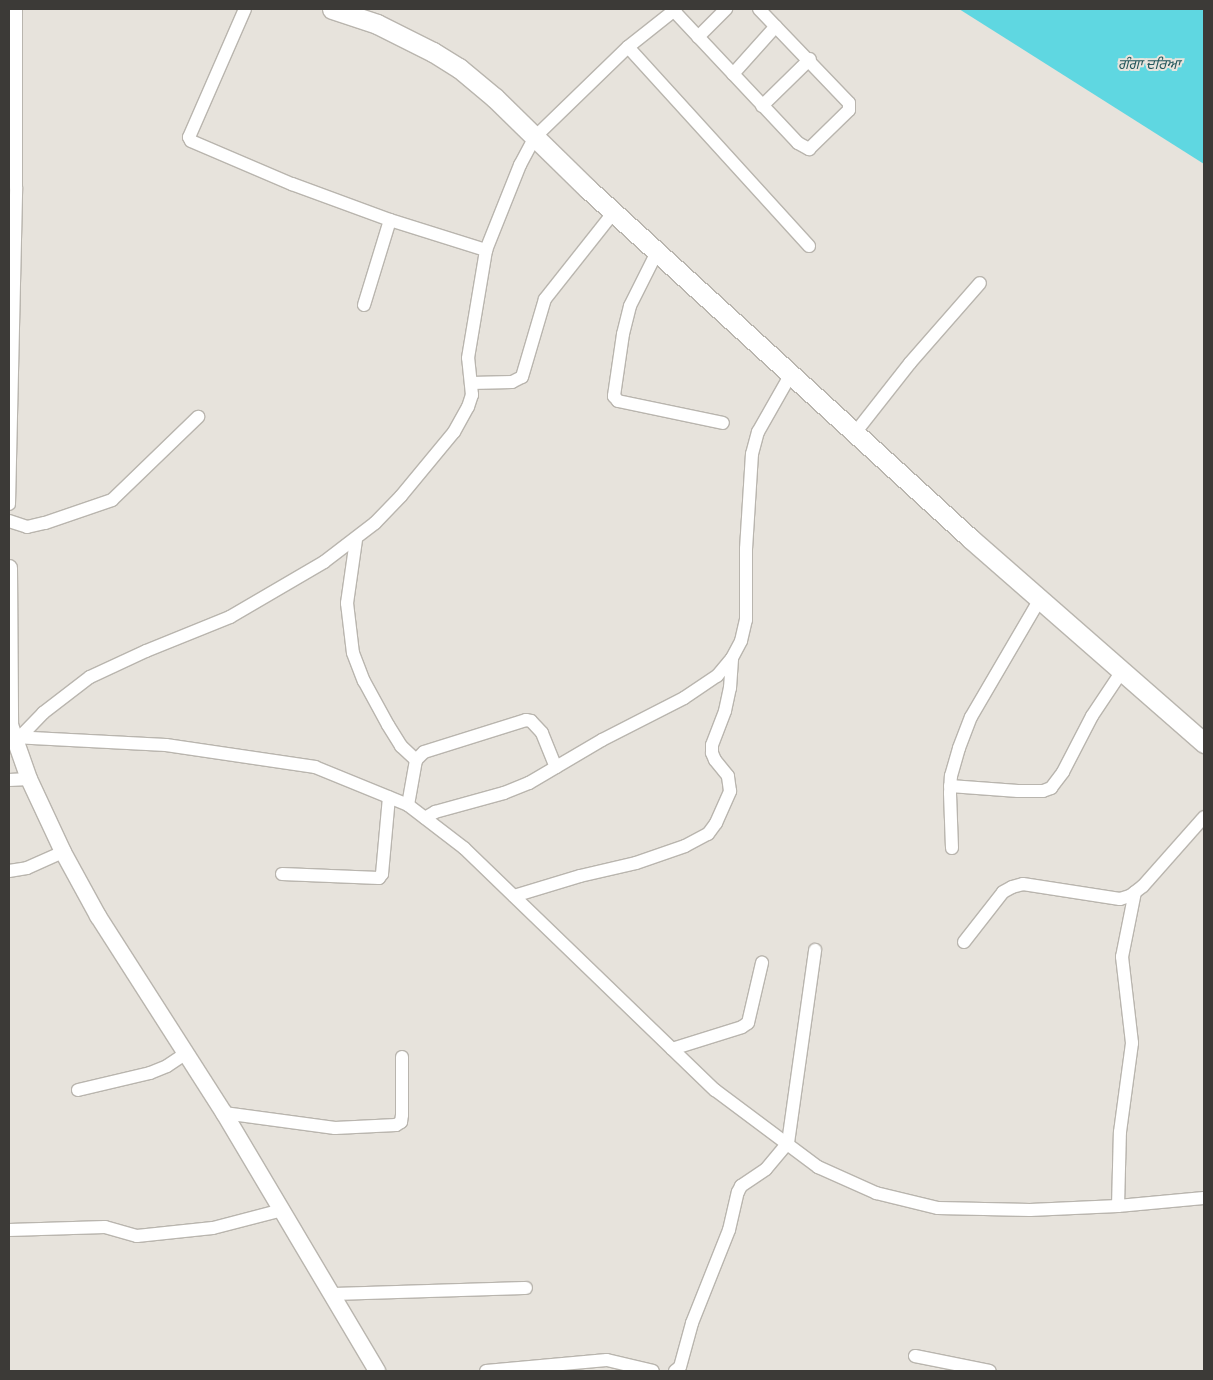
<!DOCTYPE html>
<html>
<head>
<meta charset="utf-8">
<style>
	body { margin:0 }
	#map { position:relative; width:1213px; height:1380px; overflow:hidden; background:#e7e3dc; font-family:Raleway,"Noto Sans Gurmukhi",sans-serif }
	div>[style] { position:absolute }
	.water>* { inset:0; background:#5fd7e1 }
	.roads { filter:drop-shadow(1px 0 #b9b5ae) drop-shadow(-1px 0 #b9b5ae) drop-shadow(0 1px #b9b5ae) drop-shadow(0 -1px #b9b5ae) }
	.minor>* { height:12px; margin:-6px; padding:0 6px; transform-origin:6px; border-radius:6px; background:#fff }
	.tertiary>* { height:16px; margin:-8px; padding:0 8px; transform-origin:8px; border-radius:8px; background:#fff }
	.secondary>* { height:19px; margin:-9.5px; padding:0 9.5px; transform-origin:9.5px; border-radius:9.5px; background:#fff }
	span { translate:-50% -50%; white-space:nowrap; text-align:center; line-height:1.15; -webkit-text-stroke:4px #e7e3dc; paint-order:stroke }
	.water-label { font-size:14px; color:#24585c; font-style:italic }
	.frame { position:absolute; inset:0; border:10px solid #3c3a37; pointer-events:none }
</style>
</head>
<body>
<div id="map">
	<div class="water">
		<i style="clip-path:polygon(959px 9px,1204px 9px,1204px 164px)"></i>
	</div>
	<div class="roads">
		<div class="minor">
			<i style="left:245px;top:9px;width:140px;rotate:113.6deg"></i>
			<i style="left:189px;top:137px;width:4px;rotate:63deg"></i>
			<i style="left:191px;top:141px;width:110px;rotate:23.1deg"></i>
			<i style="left:292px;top:184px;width:104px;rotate:20.2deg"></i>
			<i style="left:390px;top:220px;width:101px;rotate:17.4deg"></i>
			<i style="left:674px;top:11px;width:181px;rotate:46.8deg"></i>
			<i style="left:798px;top:143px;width:13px;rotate:29deg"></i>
			<i style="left:809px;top:149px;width:56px;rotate:-44.3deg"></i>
			<i style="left:849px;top:110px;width:7px;rotate:-90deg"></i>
			<i style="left:849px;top:103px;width:130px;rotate:-133.8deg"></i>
			<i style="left:698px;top:37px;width:40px;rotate:-45deg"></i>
			<i style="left:628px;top:47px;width:269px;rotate:47.7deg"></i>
			<i style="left:733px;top:74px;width:64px;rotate:-48.1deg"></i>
			<i style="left:762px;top:106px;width:67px;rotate:-44.4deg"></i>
			<i style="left:657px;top:252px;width:60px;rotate:116.6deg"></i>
			<i style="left:630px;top:306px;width:29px;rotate:104deg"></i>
			<i style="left:623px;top:334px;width:63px;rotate:98.3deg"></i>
			<i style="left:614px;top:396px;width:6px;rotate:51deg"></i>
			<i style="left:618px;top:401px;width:107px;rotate:11.8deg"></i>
			<i style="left:364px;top:305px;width:89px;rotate:-73deg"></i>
			<i style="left:471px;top:383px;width:41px;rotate:-1.4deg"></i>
			<i style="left:512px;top:382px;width:11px;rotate:-27deg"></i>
			<i style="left:522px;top:377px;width:81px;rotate:-73.6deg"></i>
			<i style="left:545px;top:299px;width:111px;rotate:-51.6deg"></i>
			<i style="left:855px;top:433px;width:89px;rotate:-51.8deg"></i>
			<i style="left:910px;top:363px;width:106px;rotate:-48.8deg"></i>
			<i style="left:9px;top:504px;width:317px;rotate:-88.7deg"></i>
			<i style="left:16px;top:187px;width:178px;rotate:-90deg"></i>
			<i style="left:9px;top:521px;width:19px;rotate:18deg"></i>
			<i style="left:27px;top:527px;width:18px;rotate:-13deg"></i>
			<i style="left:45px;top:523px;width:71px;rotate:-18.9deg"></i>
			<i style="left:112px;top:500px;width:120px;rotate:-44deg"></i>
			<i style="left:356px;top:540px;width:64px;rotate:98.1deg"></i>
			<i style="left:347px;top:603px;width:50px;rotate:83.2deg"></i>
			<i style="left:353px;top:653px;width:30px;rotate:69deg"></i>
			<i style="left:364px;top:681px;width:50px;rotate:61.4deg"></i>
			<i style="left:388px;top:725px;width:25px;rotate:58deg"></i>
			<i style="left:401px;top:746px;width:21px;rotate:43deg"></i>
			<i style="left:13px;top:737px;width:153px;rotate:3deg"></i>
			<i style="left:166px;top:745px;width:151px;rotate:8.4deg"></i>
			<i style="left:315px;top:767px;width:100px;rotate:22.2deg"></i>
			<i style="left:408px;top:805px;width:71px;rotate:37.5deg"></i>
			<i style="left:464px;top:848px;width:349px;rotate:44deg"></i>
			<i style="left:715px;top:1090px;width:129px;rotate:36.8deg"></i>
			<i style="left:818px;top:1167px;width:64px;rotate:24.1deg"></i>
			<i style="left:876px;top:1193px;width:64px;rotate:13.6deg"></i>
			<i style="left:938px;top:1208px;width:92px;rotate:1.2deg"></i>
			<i style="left:1030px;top:1210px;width:88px;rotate:-2.6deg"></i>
			<i style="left:1118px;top:1206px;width:86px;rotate:-5.3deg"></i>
			<i style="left:19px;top:738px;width:35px;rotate:-46deg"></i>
			<i style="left:43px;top:713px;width:59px;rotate:-37.5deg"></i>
			<i style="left:90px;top:677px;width:62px;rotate:-24.9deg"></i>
			<i style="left:146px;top:651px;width:91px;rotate:-22deg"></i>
			<i style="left:230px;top:617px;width:109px;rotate:-30.3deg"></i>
			<i style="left:324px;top:562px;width:64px;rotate:-37.4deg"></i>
			<i style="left:375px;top:523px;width:37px;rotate:-46deg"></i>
			<i style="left:401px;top:496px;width:83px;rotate:-50.4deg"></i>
			<i style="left:454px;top:432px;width:29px;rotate:-61deg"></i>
			<i style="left:468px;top:407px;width:13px;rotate:-72deg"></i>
			<i style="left:472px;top:395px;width:37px;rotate:-96deg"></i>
			<i style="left:468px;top:358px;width:109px;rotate:-80.5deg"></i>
			<i style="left:486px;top:250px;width:92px;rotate:-68.2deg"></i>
			<i style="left:520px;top:165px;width:32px;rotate:-62deg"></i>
			<i style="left:535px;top:137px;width:129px;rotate:-44.1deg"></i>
			<i style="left:628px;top:47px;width:61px;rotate:-38.4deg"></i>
			<i style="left:9px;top:780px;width:20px;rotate:-3deg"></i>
			<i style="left:950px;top:786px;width:68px;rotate:4.2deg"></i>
			<i style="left:1018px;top:791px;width:25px"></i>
			<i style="left:1043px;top:791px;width:9px;rotate:-21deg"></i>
			<i style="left:1051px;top:788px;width:20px;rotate:-53deg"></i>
			<i style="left:1063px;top:772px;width:63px;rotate:-62.6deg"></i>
			<i style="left:1092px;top:716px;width:54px;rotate:-56.3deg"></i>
			<i style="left:408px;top:805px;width:46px;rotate:-79.9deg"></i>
			<i style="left:416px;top:760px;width:11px;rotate:-45deg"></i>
			<i style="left:424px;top:752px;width:107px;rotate:-17.4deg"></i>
			<i style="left:526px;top:720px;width:5px;rotate:11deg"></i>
			<i style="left:531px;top:721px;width:16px;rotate:47deg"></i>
			<i style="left:542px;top:733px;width:37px;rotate:68deg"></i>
			<i style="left:425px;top:818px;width:12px;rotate:-31deg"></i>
			<i style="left:435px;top:812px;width:72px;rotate:-15.4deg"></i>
			<i style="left:504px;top:793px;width:27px;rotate:-22deg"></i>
			<i style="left:529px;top:783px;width:85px;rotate:-30.5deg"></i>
			<i style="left:602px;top:740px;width:92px;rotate:-27.1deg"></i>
			<i style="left:684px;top:698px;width:40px;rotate:-34deg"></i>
			<i style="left:717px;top:676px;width:23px;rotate:-50deg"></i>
			<i style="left:732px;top:658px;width:19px;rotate:-62deg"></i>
			<i style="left:741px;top:641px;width:22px;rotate:-77deg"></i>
			<i style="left:746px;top:620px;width:71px;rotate:-90deg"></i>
			<i style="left:746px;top:549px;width:95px;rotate:-86.4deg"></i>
			<i style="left:752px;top:454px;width:23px;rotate:-75deg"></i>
			<i style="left:758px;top:432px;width:67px;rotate:-60.4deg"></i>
			<i style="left:952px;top:848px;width:55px;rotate:-92.1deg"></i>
			<i style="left:950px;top:793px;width:17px;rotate:-87deg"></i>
			<i style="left:951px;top:776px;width:29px;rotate:-74deg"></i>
			<i style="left:959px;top:748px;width:33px;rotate:-69deg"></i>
			<i style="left:971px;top:717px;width:137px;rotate:-59.7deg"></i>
			<i style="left:9px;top:871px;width:18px;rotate:-9deg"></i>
			<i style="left:27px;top:868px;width:39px;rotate:-24deg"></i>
			<i style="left:282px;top:874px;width:97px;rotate:2.4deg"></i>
			<i style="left:379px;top:878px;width:5px;rotate:-53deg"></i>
			<i style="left:382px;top:874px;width:77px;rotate:-84.8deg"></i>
			<i style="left:514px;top:896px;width:69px;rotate:-16.9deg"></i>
			<i style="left:580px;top:876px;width:57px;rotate:-13.1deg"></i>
			<i style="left:636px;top:863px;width:52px;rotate:-19.1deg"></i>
			<i style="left:685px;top:846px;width:26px;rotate:-28deg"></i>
			<i style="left:708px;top:834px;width:14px;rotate:-54deg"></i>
			<i style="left:716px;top:823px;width:35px;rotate:-66deg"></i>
			<i style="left:730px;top:791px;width:15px;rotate:-98deg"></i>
			<i style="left:728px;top:776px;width:21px;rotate:-129deg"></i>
			<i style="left:715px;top:760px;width:8px;rotate:-113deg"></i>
			<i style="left:712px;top:753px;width:8px;rotate:-90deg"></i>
			<i style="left:712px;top:745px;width:36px;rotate:-69deg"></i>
			<i style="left:725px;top:711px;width:24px;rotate:-78deg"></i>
			<i style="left:730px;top:688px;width:30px;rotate:-86deg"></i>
			<i style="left:964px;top:942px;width:63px;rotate:-52deg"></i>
			<i style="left:1003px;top:892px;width:10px;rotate:-29deg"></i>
			<i style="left:1012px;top:887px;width:11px;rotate:-15deg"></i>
			<i style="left:1023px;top:884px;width:98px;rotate:8.8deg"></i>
			<i style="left:1120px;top:899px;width:10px;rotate:-17deg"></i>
			<i style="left:1130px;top:896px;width:16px;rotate:-38deg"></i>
			<i style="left:1143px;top:886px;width:92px;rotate:-48.5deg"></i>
			<i style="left:672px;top:1049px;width:73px;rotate:-17.4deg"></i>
			<i style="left:742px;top:1027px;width:7px;rotate:-34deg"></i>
			<i style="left:748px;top:1023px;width:62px;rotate:-76.9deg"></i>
			<i style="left:78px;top:1090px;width:74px;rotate:-13.3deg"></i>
			<i style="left:150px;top:1073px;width:18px;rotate:-22deg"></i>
			<i style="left:167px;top:1066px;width:22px;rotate:-34deg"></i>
			<i style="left:224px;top:1113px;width:112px;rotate:7.7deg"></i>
			<i style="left:335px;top:1128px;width:61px;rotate:-2.8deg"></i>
			<i style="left:396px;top:1125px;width:6px;rotate:-31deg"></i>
			<i style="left:401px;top:1122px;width:7px;rotate:-82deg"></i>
			<i style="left:402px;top:1115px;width:58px;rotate:-90deg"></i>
			<i style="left:1118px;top:1206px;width:74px;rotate:-88.5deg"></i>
			<i style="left:1120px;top:1132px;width:90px;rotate:-82.3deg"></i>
			<i style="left:1132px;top:1043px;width:87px;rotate:-96.6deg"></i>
			<i style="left:1122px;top:957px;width:66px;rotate:-78.7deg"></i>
			<i style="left:9px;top:1230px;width:96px;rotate:-1.8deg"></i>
			<i style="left:105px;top:1227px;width:33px;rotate:16deg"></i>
			<i style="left:137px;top:1236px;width:76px;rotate:-6deg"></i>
			<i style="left:213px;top:1228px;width:71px;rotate:-14.6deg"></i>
			<i style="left:332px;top:1294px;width:194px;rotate:-1.8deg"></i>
			<i style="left:915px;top:1356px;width:76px;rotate:11.3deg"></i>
			<i style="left:486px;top:1371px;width:121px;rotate:-5.2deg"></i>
			<i style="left:607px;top:1360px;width:47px;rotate:13.4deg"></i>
			<i style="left:675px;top:1371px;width:6px;rotate:-39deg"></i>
			<i style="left:680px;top:1367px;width:46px;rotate:-74.7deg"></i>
			<i style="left:692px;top:1323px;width:100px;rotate:-68.3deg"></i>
			<i style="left:729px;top:1230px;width:39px;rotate:-77deg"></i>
			<i style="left:738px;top:1192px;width:7px;rotate:-63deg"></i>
			<i style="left:741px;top:1186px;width:30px;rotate:-34deg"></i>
			<i style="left:766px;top:1169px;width:34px;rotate:-50deg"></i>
			<i style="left:788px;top:1143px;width:195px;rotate:-82deg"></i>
		</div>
		<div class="tertiary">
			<i style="left:9px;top:568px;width:157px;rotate:89.6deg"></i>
			<i style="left:10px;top:725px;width:57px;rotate:70.6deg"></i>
			<i style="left:29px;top:779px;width:81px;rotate:65deg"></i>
			<i style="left:63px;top:852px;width:73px;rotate:61.3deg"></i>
			<i style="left:98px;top:916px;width:234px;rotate:57.4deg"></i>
			<i style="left:224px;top:1113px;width:300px;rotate:59.3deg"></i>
		</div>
		<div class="secondary">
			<i style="left:332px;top:9px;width:47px;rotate:18.4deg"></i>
			<i style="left:377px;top:24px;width:63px;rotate:26.6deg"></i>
			<i style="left:433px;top:52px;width:31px;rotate:32deg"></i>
			<i style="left:459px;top:68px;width:47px;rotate:39.8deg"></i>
			<i style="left:495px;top:98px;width:129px;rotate:44.4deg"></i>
			<i style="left:587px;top:188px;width:520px;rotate:42.43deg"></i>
			<i style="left:971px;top:539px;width:310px;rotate:41.2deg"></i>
		</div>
	</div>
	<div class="water-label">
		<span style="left:1149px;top:64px">ਗੰਗਾ ਦਰਿਆ</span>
	</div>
	<div class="frame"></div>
</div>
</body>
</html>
